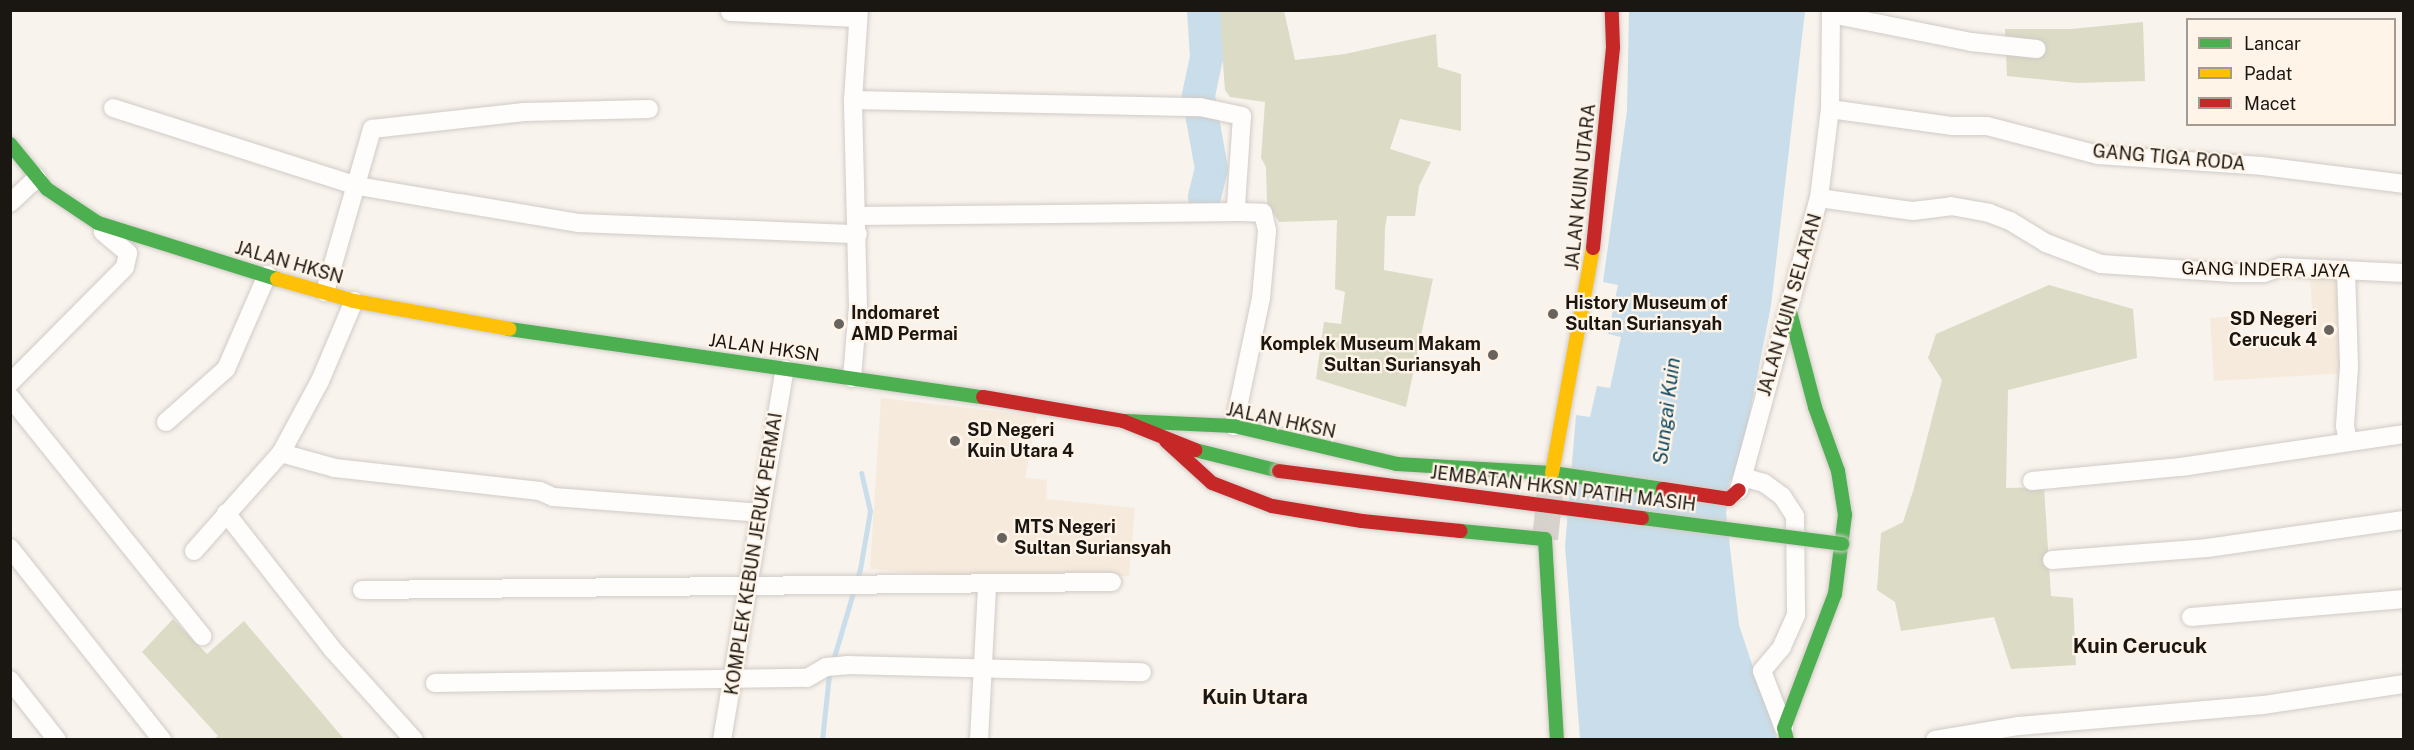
<!DOCTYPE html>
<html>
<head>
<meta charset="utf-8">
<style>
  body { margin:0 }
  #map { position:relative; width:2414px; height:750px; overflow:hidden; background:#f9f3ed; font-family:"Public Sans",sans-serif }
  div>[style] { position:absolute }
  .built>* { inset:0; background:#f5eadc }
  .green>* { inset:0; background:#dbdbc6 }
  .water>* { inset:0; background:#c9deea }
  .stream>* { height:5px; margin:-2.5px; padding:0 2.5px; transform-origin:2.5px; border-radius:2.5px; background:#c9deea }
  .river>* { height:33px; margin:-16.5px; padding:0 16.5px; transform-origin:16.5px; border-radius:16.5px; background:#c9deea }
  .secondary-tunnel>* { height:26px; margin-top:-13px; transform-origin:0; background:repeating-linear-gradient(90deg,#d8d2cc 0 26px,transparent 0 39px) }
  .roads { filter:drop-shadow(0 0 2px #d0cbc6) drop-shadow(0 0 2px #d0cbc6) }
  .street>* { height:18px; margin:-9px; padding:0 9px; transform-origin:9px; border-radius:9px; background:#fefdfc }
  .fast>* { height:14px; margin:-7px; padding:0 7px; transform-origin:7px; border-radius:7px; background:#4caf50 }
  .slow>* { height:14px; margin:-7px; padding:0 7px; transform-origin:7px; border-radius:7px; background:#ffc107 }
  .jam>* { height:14px; margin:-7px; padding:0 7px; transform-origin:7px; border-radius:7px; background:#c62828 }
  .bridges { filter:drop-shadow(0 0 2px #d0cbc6) drop-shadow(0 0 2px #d0cbc6) }
  .fast-bridge>* { height:14px; margin:-7px; padding:0 7px; transform-origin:7px; border-radius:7px; background:#4caf50 }
  .jam-bridge>* { height:14px; margin:-7px; padding:0 7px; transform-origin:7px; border-radius:7px; background:#c62828 }
  .dots>* { width:16px; height:16px; translate:-50% -50%; box-sizing:border-box; border:3px solid #fff4e7; border-radius:50% }
  span { translate:-50% -50%; white-space:nowrap; text-align:center; line-height:1.15; -webkit-text-stroke:4.5px #fff4e7; paint-order:stroke }
  .street-label { font-size:18px; color:#1a1612 }
  .poi-label { font-size:18px; color:#1a1612; font-weight:700 }
  .left { translate:0 -50%; text-align:left }
  .right { translate:-100% -50%; text-align:right }
  .water-label { font-size:20px; color:#0e4965; font-style:italic }
  .quarter-label { font-size:21px; color:#1a1612; font-weight:700 }
  .frame { position:absolute; inset:0; border:12px solid #1a1612; pointer-events:none }
  .legend { position:absolute; left:2186px; top:18px; width:210px; height:108px; box-sizing:border-box; background:#fff4e7; border:2px solid #a39b92; margin:0; padding:8px 10px; list-style:none; font-size:18px; color:#1a1612 }
  .legend li { display:flex; align-items:center; gap:12px; height:30px }
  .legend b { width:30px; border:2px solid #a39b92 }
</style>
</head>
<body>
<div id="map">
  <div class="built">
    <i style="clip-path:polygon(2341px 271px,2347px 373px,2214px 381px,2210px 318px,2235px 316px,2237px 346px,2314px 341px,2310px 272px)"></i>
    <i style="clip-path:polygon(881px 398px,1037px 416px,1025px 478px,1047px 480px,1046px 499px,1135px 508px,1129px 576px,977px 578px,870px 569px)"></i>
  </div>
  <div class="green">
    <i style="clip-path:polygon(1219px 11px,1284px 11px,1295px 60px,1345px 54px,1436px 34px,1438px 67px,1461px 74px,1461px 131px,1400px 119px,1390px 149px,1431px 162px,1419px 186px,1415px 216px,1387px 216px,1385px 228px,1384px 270px,1433px 279px,1406px 407px,1316px 379px,1324px 322px,1341px 324px,1345px 292px,1335px 289px,1337px 220px,1279px 222px,1267px 203px,1266px 167px,1261px 158px,1265px 102px,1230px 97px,1225px 90px)"></i>
    <i style="clip-path:polygon(2143px 22px,2145px 81px,2077px 83px,2007px 76px,2005px 29px,2071px 29px)"></i>
    <i style="clip-path:polygon(2049px 285px,2133px 309px,2137px 358px,2008px 390px,2006px 488px,2044px 487px,2051px 596px,2073px 598px,2076px 665px,2011px 669px,1994px 617px,1901px 631px,1895px 602px,1877px 590px,1881px 533px,1903px 522px,1914px 488px,1942px 380px,1928px 358px,1936px 334px)"></i>
    <i style="clip-path:polygon(173px 619px,207px 654px,244px 621px,344px 739px,213px 739px,218px 736px,142px 652px)"></i>
  </div>
  <div class="water">
    <i style="clip-path:polygon(1629px 11px,1805px 11px,1771px 306px,1739px 467px,1729px 483px,1726px 513px,1739px 625px,1777px 739px,1580px 739px,1565px 546px,1576px 415px,1590px 417px,1597px 386px,1610px 388px,1621px 337px,1608px 334px,1618px 285px,1603px 282px,1627px 111px)"></i>
  </div>
  <div class="stream">
    <i style="left:822px;top:740px;width:66px;rotate:-83.9deg"></i>
    <i style="left:829px;top:674px;width:109px;rotate:-73.6deg"></i>
    <i style="left:860px;top:569px;width:59px;rotate:-80.2deg"></i>
    <i style="left:870px;top:511px;width:39px;rotate:-103deg"></i>
  </div>
  <div class="river">
    <i style="left:1203px;top:10px;width:47px;rotate:86.3deg"></i>
    <i style="left:1206px;top:57px;width:40px;rotate:102deg"></i>
    <i style="left:1198px;top:96px;width:73px;rotate:79.8deg"></i>
    <i style="left:1211px;top:168px;width:29px;rotate:104deg"></i>
  </div>
  <div class="secondary-tunnel">
    <i style="left:1545px;top:539px;width:66px;rotate:-83.9deg"></i>
  </div>
  <div class="roads">
    <div class="street">
      <i style="left:730px;top:12px;width:128px;rotate:2.7deg"></i>
      <i style="left:1831px;top:14px;width:143px;rotate:11.3deg"></i>
      <i style="left:1971px;top:42px;width:66px;rotate:6.1deg"></i>
      <i style="left:853px;top:100px;width:347px;rotate:1.2deg"></i>
      <i style="left:1200px;top:107px;width:43px;rotate:12.1deg"></i>
      <i style="left:1242px;top:116px;width:90px;rotate:93.8deg"></i>
      <i style="left:1236px;top:206px;width:7px;rotate:56deg"></i>
      <i style="left:1240px;top:212px;width:23px;rotate:2deg"></i>
      <i style="left:1263px;top:213px;width:18px;rotate:77deg"></i>
      <i style="left:1267px;top:231px;width:67px;rotate:95.1deg"></i>
      <i style="left:1261px;top:298px;width:131px;rotate:101.9deg"></i>
      <i style="left:113px;top:108px;width:257px;rotate:17.7deg"></i>
      <i style="left:358px;top:186px;width:102px;rotate:9.6deg"></i>
      <i style="left:459px;top:203px;width:122px;rotate:9.5deg"></i>
      <i style="left:579px;top:223px;width:279px;rotate:2.3deg"></i>
      <i style="left:1830px;top:109px;width:124px;rotate:7.9deg"></i>
      <i style="left:1953px;top:126px;width:34px"></i>
      <i style="left:1987px;top:126px;width:115px;rotate:14.6deg"></i>
      <i style="left:2098px;top:155px;width:164px;rotate:3.8deg"></i>
      <i style="left:2262px;top:166px;width:143px;rotate:7.2deg"></i>
      <i style="left:1819px;top:198px;width:95px;rotate:7.9deg"></i>
      <i style="left:1913px;top:211px;width:38px;rotate:-7deg"></i>
      <i style="left:1951px;top:206px;width:39px;rotate:10deg"></i>
      <i style="left:1989px;top:213px;width:22px;rotate:21deg"></i>
      <i style="left:2010px;top:221px;width:42px;rotate:31.4deg"></i>
      <i style="left:2046px;top:243px;width:59px;rotate:20.9deg"></i>
      <i style="left:2101px;top:264px;width:132px;rotate:3.9deg"></i>
      <i style="left:2233px;top:273px;width:31px"></i>
      <i style="left:2264px;top:273px;width:18px;rotate:-19deg"></i>
      <i style="left:2281px;top:267px;width:123px;rotate:2.8deg"></i>
      <i style="left:10px;top:203px;width:37px;rotate:-43deg"></i>
      <i style="left:856px;top:216px;width:384px;rotate:-0.6deg"></i>
      <i style="left:2346px;top:270px;width:97px;rotate:88.2deg"></i>
      <i style="left:2349px;top:367px;width:59px;rotate:93.9deg"></i>
      <i style="left:2345px;top:426px;width:15px;rotate:79deg"></i>
      <i style="left:325px;top:292px;width:170px;rotate:-73.9deg"></i>
      <i style="left:372px;top:129px;width:153px;rotate:-6.4deg"></i>
      <i style="left:524px;top:112px;width:125px;rotate:-1.4deg"></i>
      <i style="left:852px;top:378px;width:71px;rotate:-85.2deg"></i>
      <i style="left:858px;top:307px;width:207px;rotate:-91.4deg"></i>
      <i style="left:853px;top:100px;width:90px;rotate:-86.2deg"></i>
      <i style="left:10px;top:383px;width:163px;rotate:-45.2deg"></i>
      <i style="left:125px;top:267px;width:14px;rotate:-78deg"></i>
      <i style="left:128px;top:253px;width:33px;rotate:-140deg"></i>
      <i style="left:10px;top:397px;width:307px;rotate:51.2deg"></i>
      <i style="left:166px;top:422px;width:80px;rotate:-41.5deg"></i>
      <i style="left:226px;top:369px;width:103px;rotate:-66.4deg"></i>
      <i style="left:281px;top:453px;width:56px;rotate:15.5deg"></i>
      <i style="left:335px;top:468px;width:206px;rotate:6.4deg"></i>
      <i style="left:540px;top:491px;width:14px;rotate:25deg"></i>
      <i style="left:553px;top:497px;width:207px;rotate:4.4deg"></i>
      <i style="left:1743px;top:477px;width:22px;rotate:16deg"></i>
      <i style="left:1764px;top:483px;width:22px;rotate:36deg"></i>
      <i style="left:1782px;top:496px;width:24px;rotate:57deg"></i>
      <i style="left:1795px;top:516px;width:99px;rotate:89.4deg"></i>
      <i style="left:1796px;top:615px;width:35px;rotate:114deg"></i>
      <i style="left:1782px;top:647px;width:31px;rotate:130deg"></i>
      <i style="left:1762px;top:671px;width:61px;rotate:68.9deg"></i>
      <i style="left:2032px;top:481px;width:150px;rotate:-5.4deg"></i>
      <i style="left:2181px;top:467px;width:225px;rotate:-8.4deg"></i>
      <i style="left:1739px;top:490px;width:303px;rotate:-74.7deg"></i>
      <i style="left:1819px;top:198px;width:90px;rotate:-83deg"></i>
      <i style="left:1830px;top:109px;width:99px;rotate:-89.4deg"></i>
      <i style="left:226px;top:513px;width:174px;rotate:52deg"></i>
      <i style="left:333px;top:650px;width:121px;rotate:48deg"></i>
      <i style="left:10px;top:548px;width:245px;rotate:51.6deg"></i>
      <i style="left:194px;top:551px;width:131px;rotate:-48.4deg"></i>
      <i style="left:281px;top:453px;width:82px;rotate:-61.6deg"></i>
      <i style="left:320px;top:381px;width:87px;rotate:-67deg"></i>
      <i style="left:2052px;top:560px;width:155px;rotate:-4.4deg"></i>
      <i style="left:2207px;top:548px;width:199px;rotate:-8.1deg"></i>
      <i style="left:362px;top:590px;width:750px;rotate:-0.61deg"></i>
      <i style="left:2191px;top:617px;width:214px;rotate:-4.8deg"></i>
      <i style="left:10px;top:680px;width:76px;rotate:51.9deg"></i>
      <i style="left:435px;top:683px;width:372px;rotate:-0.8deg"></i>
      <i style="left:807px;top:678px;width:22px;rotate:-30deg"></i>
      <i style="left:826px;top:667px;width:21px;rotate:-5deg"></i>
      <i style="left:847px;top:665px;width:295px;rotate:1.4deg"></i>
      <i style="left:722px;top:740px;width:376px;rotate:-80.4deg"></i>
      <i style="left:979px;top:740px;width:154px;rotate:-87deg"></i>
      <i style="left:1935px;top:740px;width:85px;rotate:-9.5deg"></i>
      <i style="left:2019px;top:726px;width:245px;rotate:-4.9deg"></i>
      <i style="left:2263px;top:705px;width:143px;rotate:-8.5deg"></i>
    </div>
    <div class="fast">
      <i style="left:10px;top:144px;width:58px;rotate:50.6deg"></i>
      <i style="left:47px;top:189px;width:61px;rotate:33.7deg"></i>
      <i style="left:98px;top:223px;width:188px;rotate:17.4deg"></i>
      <i style="left:509px;top:329px;width:479px;rotate:8.2deg"></i>
      <i style="left:1126px;top:421px;width:108px;rotate:2.7deg"></i>
      <i style="left:1234px;top:426px;width:167px;rotate:13.1deg"></i>
      <i style="left:1397px;top:464px;width:155px;rotate:3.3deg"></i>
      <i style="left:1552px;top:473px;width:112px;rotate:8.2deg"></i>
      <i style="left:1195px;top:450px;width:87px;rotate:14deg"></i>
      <i style="left:1460px;top:531px;width:85px;rotate:5.4deg"></i>
      <i style="left:1545px;top:539px;width:201px;rotate:86.6deg"></i>
      <i style="left:1787px;top:740px;width:12px;rotate:-104deg"></i>
      <i style="left:1784px;top:728px;width:143px;rotate:-69.2deg"></i>
      <i style="left:1835px;top:594px;width:80px;rotate:-82.8deg"></i>
      <i style="left:1845px;top:515px;width:45px;rotate:-99deg"></i>
      <i style="left:1838px;top:471px;width:68px;rotate:-109.8deg"></i>
      <i style="left:1815px;top:407px;width:98px;rotate:-104.7deg"></i>
    </div>
    <div class="slow">
      <i style="left:277px;top:279px;width:80px;rotate:15.9deg"></i>
      <i style="left:354px;top:301px;width:158px;rotate:10.2deg"></i>
      <i style="left:1552px;top:473px;width:229px;rotate:-79.7deg"></i>
    </div>
    <div class="jam">
      <i style="left:1593px;top:248px;width:202px;rotate:-84.3deg"></i>
      <i style="left:1613px;top:47px;width:37px;rotate:-92deg"></i>
      <i style="left:983px;top:397px;width:142px;rotate:9.7deg"></i>
      <i style="left:1123px;top:421px;width:78px;rotate:21.9deg"></i>
      <i style="left:1166px;top:441px;width:62px;rotate:42.4deg"></i>
      <i style="left:1212px;top:483px;width:64px;rotate:21deg"></i>
      <i style="left:1272px;top:506px;width:91px;rotate:9.5deg"></i>
      <i style="left:1362px;top:521px;width:99px;rotate:5.8deg"></i>
      <i style="left:1663px;top:489px;width:67px;rotate:8.6deg"></i>
      <i style="left:1729px;top:499px;width:13px;rotate:-42deg"></i>
    </div>
  </div>
  <div class="bridges">
    <div class="fast-bridge">
      <i style="left:1642px;top:518px;width:202px;rotate:7.4deg"></i>
    </div>
    <div class="jam-bridge">
      <i style="left:1279px;top:471px;width:366px;rotate:7.4deg"></i>
    </div>
  </div>
  <div class="dots">
    <i style="left:1553px;top:314px;background:#68635f"></i>
    <i style="left:839px;top:324px;background:#68635f"></i>
    <i style="left:2329px;top:330px;background:#68635f"></i>
    <i style="left:1493px;top:355px;background:#68635f"></i>
    <i style="left:955px;top:441px;background:#68635f"></i>
    <i style="left:1002px;top:538px;background:#68635f"></i>
  </div>
  <div class="street-label">
    <span style="left:2169px;top:158px;rotate:5deg">GANG TIGA RODA</span>
    <span style="left:1581px;top:187px;rotate:-84deg">JALAN KUIN UTARA</span>
    <span style="left:289px;top:263px;rotate:16deg">JALAN HKSN</span>
    <span style="left:2266px;top:270px;rotate:1deg">GANG INDERA JAYA</span>
    <span style="left:1790px;top:305px;rotate:-74deg">JALAN KUIN SELATAN</span>
    <span style="left:764px;top:348px;rotate:8deg">JALAN HKSN</span>
    <span style="left:1281px;top:421px;rotate:12deg">JALAN HKSN</span>
    <span style="left:1563px;top:489px;rotate:7deg">JEMBATAN HKSN PATIH MASIH</span>
    <span style="left:754px;top:554px;rotate:-81deg">KOMPLEK KEBUN JERUK PERMAI</span>
  </div>
  <div class="poi-label">
    <span class="left" style="left:1565px;top:314px">History Museum of<br>Sultan Suriansyah</span>
    <span class="left" style="left:851px;top:324px">Indomaret<br>AMD Permai</span>
    <span class="right" style="left:2317px;top:330px">SD Negeri<br>Cerucuk 4</span>
    <span class="right" style="left:1481px;top:355px">Komplek Museum Makam<br>Sultan Suriansyah</span>
    <span class="left" style="left:967px;top:441px">SD Negeri<br>Kuin Utara 4</span>
    <span class="left" style="left:1014px;top:538px">MTS Negeri<br>Sultan Suriansyah</span>
  </div>
  <div class="water-label">
    <span style="left:1667px;top:411px;rotate:-83deg">Sungai Kuin</span>
  </div>
  <div class="quarter-label">
    <span style="left:2140px;top:646px">Kuin Cerucuk</span>
    <span style="left:1255px;top:697px">Kuin Utara</span>
  </div>
  <div class="frame"></div>
  <ul class="legend">
  <li><b style="height:8px;background:#4caf50"></b>Lancar</li>
  <li><b style="height:8px;background:#ffc107"></b>Padat</li>
  <li><b style="height:8px;background:#c62828"></b>Macet</li>
  </ul>
</div>
</body>
</html>
